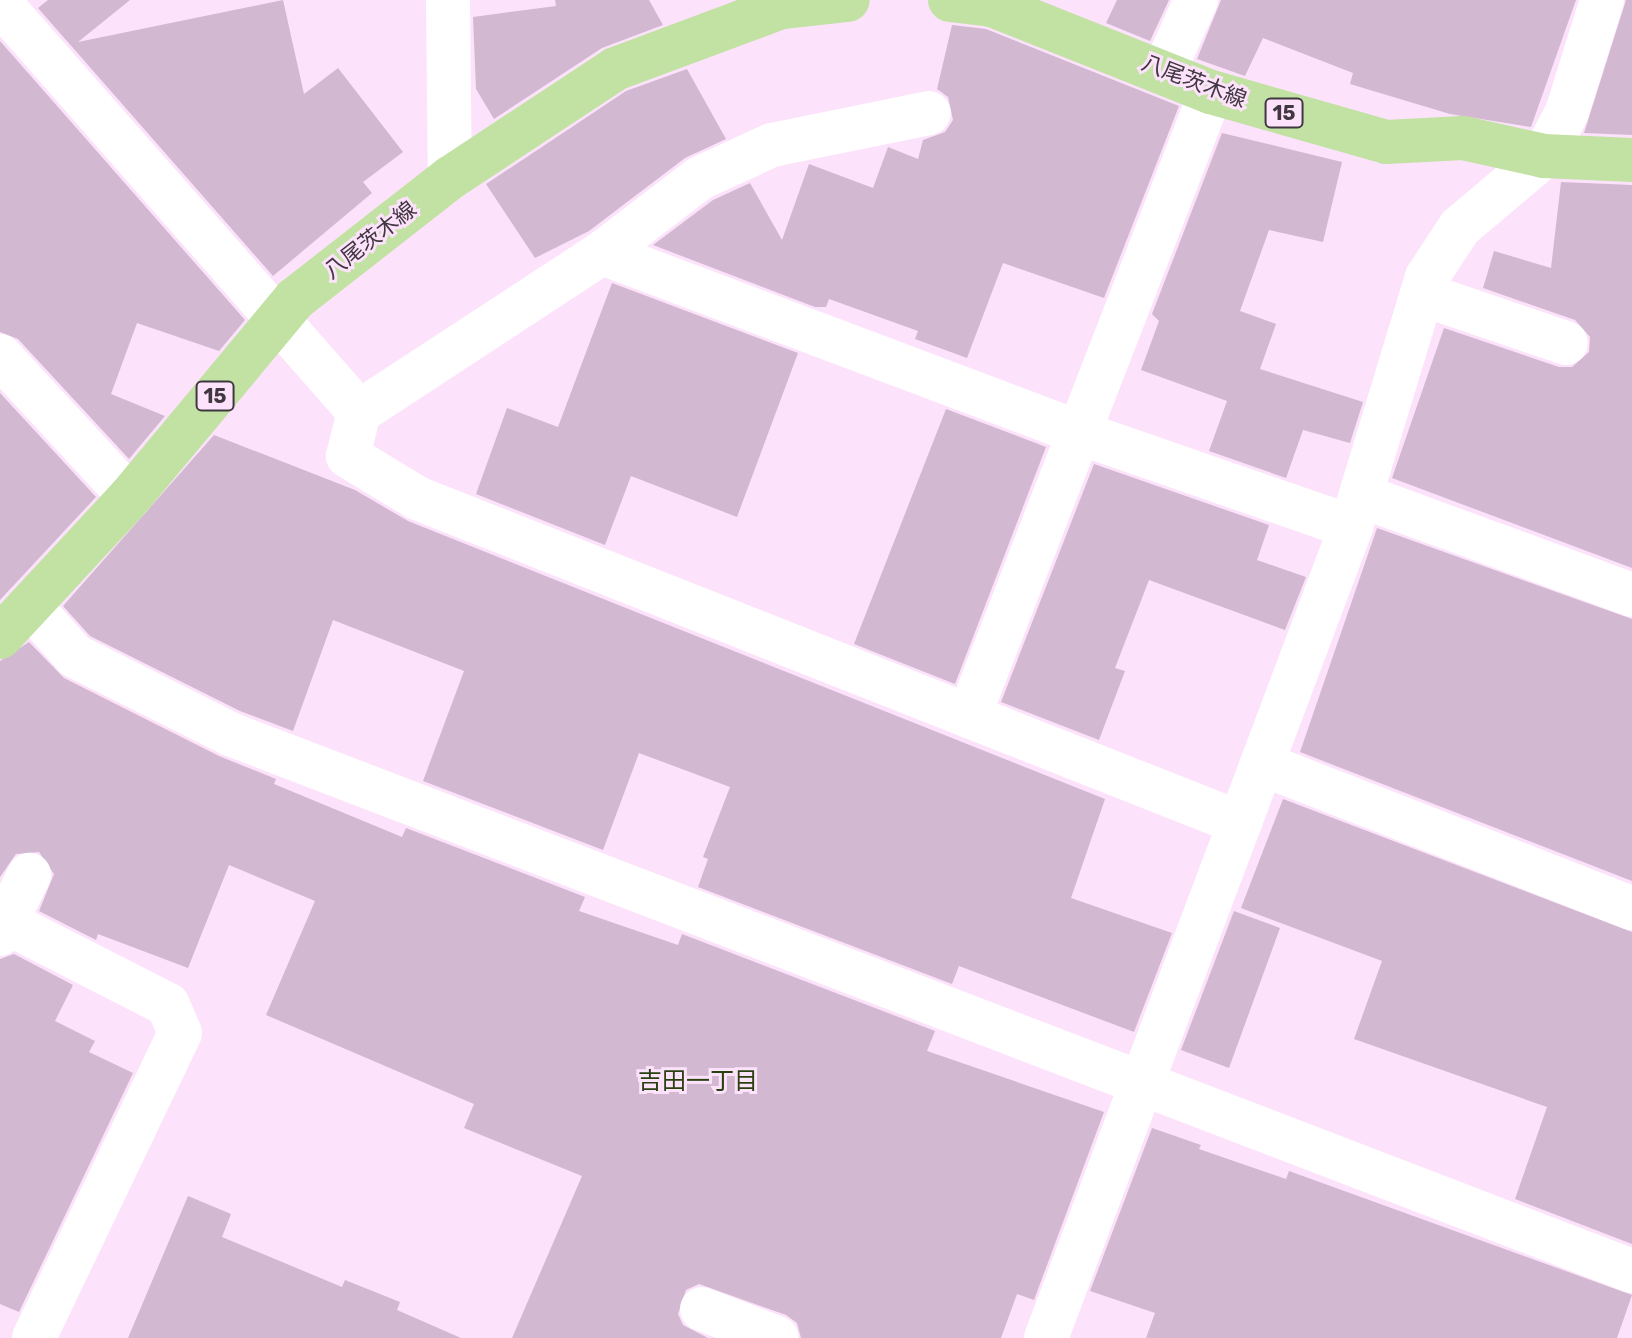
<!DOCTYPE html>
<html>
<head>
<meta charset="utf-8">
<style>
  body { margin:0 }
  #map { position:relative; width:1632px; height:1338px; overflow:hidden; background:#fde2fb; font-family:Rubik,"Noto Sans JP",sans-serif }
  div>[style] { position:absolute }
  .building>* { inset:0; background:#d2b8d1 }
  .minor>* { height:44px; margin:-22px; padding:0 22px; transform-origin:22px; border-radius:22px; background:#fff }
  .major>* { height:44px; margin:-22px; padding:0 22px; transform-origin:22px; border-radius:22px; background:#c1e2a3 }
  span { translate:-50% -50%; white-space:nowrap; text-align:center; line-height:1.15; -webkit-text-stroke:6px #fde2fb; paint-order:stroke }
  .shield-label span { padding:2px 6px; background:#fde2fb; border:2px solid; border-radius:6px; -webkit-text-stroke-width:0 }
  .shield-label { font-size:20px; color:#413741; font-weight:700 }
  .street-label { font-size:22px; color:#413741 }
  .neighbourhood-label { font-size:24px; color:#29410f }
</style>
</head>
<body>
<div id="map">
  <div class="building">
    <i style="clip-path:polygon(48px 0,130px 0,78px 42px,283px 0,304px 94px,338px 68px,403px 152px,363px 182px,372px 193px,273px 276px,38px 8px)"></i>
    <i style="clip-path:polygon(555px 0,649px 0,663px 25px,602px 48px,494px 119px,476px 89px,473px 17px,556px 6px)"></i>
    <i style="clip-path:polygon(1117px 0,1169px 0,1150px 41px,1106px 23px)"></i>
    <i style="clip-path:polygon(1221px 0,1576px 0,1531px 127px,1450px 114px,1350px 84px,1353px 73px,1263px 38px,1245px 76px,1197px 59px)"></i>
    <i style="clip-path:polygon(1626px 0,1632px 0,1632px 135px,1584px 133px)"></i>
    <i style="clip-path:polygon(952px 25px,986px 29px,1179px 106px,1104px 298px,1003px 263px,967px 358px,915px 339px,918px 331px,829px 299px,826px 307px,815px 307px,653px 245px,713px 200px,750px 183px,782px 240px,809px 164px,873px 188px,888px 147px,918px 159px,923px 140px,945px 132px,953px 120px,948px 97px,937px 89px)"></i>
    <i style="clip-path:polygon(0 41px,245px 320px,219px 351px,137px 323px,111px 394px,165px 416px,129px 459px,18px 339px,0 332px)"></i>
    <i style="clip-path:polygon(687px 69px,726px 139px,685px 158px,589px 231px,535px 258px,486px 184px,626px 91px)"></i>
    <i style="clip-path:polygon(1222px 133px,1342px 162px,1323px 242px,1269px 230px,1240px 311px,1276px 324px,1260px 369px,1363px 402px,1350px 443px,1303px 430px,1286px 478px,1209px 451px,1227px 401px,1141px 370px,1159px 321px,1152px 314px)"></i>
    <i style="clip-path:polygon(1561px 182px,1632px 185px,1632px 568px,1392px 478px,1444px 328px,1559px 367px,1572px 367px,1589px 352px,1590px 337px,1575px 320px,1483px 288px,1494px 251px,1551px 268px)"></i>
    <i style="clip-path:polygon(612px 283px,798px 353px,737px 517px,631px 476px,605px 545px,476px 494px,507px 408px,558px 427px)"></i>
    <i style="clip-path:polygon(0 393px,96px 497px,0 600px)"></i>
    <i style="clip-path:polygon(946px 409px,1046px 447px,955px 684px,854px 644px)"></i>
    <i style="clip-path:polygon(214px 435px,355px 490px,408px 521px,1105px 799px,1071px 898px,1172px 933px,1134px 1032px,959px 966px,952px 984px,698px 887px,708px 859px,703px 857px,730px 787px,639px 753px,603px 850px,423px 781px,464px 671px,333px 620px,293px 731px,240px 711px,90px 636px,63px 606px)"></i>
    <i style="clip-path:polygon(1094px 464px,1269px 525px,1257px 560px,1306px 577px,1285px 630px,1149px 580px,1115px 668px,1125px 671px,1099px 740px,1001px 702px)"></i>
    <i style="clip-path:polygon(1377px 528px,1632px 619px,1632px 881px,1300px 752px)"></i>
    <i style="clip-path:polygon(29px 642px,64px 678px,219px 756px,276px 779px,274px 784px,402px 837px,406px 828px,585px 897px,579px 911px,678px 945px,682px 934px,935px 1031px,927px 1051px,1104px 1112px,1034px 1300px,1017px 1294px,1001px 1338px,801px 1338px,797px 1323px,786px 1315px,699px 1284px,686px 1290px,678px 1314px,683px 1325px,708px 1338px,512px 1338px,582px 1176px,464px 1128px,474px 1104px,266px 1015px,315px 901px,229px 865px,188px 968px,98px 934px,96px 940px,39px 911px,54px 874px,39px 852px,16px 854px,0 877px,0 661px)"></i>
    <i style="clip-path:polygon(1283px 799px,1632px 932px,1632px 1244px,1515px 1199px,1547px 1107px,1354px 1039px,1382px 961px,1241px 908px)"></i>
    <i style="clip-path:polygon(1234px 911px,1280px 928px,1229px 1068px,1181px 1050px)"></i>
    <i style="clip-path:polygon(14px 954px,73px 985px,55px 1021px,95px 1041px,89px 1052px,133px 1073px,19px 1312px,0 1304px,0 959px)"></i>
    <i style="clip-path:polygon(1152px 1128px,1201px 1145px,1199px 1149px,1286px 1179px,1289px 1171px,1632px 1295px,1617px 1338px,1146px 1338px,1155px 1313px,1090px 1291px)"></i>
    <i style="clip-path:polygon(188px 1196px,231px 1214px,222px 1237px,342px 1287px,345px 1280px,400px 1302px,397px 1310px,461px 1338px,128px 1338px)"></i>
  </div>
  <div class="minor">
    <i style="left:448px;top:0;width:178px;rotate:89.4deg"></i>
    <i style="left:0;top:3px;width:544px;rotate:48.72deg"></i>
    <i style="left:1164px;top:71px;width:78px;rotate:-65.7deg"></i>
    <i style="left:602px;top:253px;width:123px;rotate:-37.4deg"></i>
    <i style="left:700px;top:178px;width:79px;rotate:-24.6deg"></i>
    <i style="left:772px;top:145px;width:160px;rotate:-11.5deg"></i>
    <i style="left:1422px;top:294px;width:152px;rotate:18.8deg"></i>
    <i style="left:0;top:356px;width:192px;rotate:47.3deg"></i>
    <i style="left:1362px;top:496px;width:288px;rotate:20.1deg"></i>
    <i style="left:31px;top:607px;width:66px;rotate:48.1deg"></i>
    <i style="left:75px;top:656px;width:174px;rotate:26.7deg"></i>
    <i style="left:230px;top:734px;width:1501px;rotate:20.96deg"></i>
    <i style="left:969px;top:716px;width:669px;rotate:-68.8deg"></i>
    <i style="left:1262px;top:764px;width:397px;rotate:21.3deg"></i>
    <i style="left:1240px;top:823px;width:885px;rotate:-158.45deg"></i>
    <i style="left:417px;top:498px;width:81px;rotate:-148.7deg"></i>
    <i style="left:348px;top:456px;width:45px;rotate:-76deg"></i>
    <i style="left:359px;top:412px;width:290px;rotate:-33.2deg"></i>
    <i style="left:602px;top:253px;width:511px;rotate:20.63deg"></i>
    <i style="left:1080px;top:433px;width:287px;rotate:19.1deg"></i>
    <i style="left:6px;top:922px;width:182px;rotate:27.1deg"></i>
    <i style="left:168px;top:1005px;width:30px;rotate:67deg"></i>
    <i style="left:180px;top:1033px;width:338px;rotate:115.6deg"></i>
    <i style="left:0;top:934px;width:66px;rotate:-63.8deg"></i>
    <i style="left:702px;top:1309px;width:80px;rotate:21.1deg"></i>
    <i style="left:1046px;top:1338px;width:866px;rotate:-69.39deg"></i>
    <i style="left:1351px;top:527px;width:261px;rotate:-73.1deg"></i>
    <i style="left:1427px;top:277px;width:60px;rotate:-56.6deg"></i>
    <i style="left:1460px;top:227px;width:110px;rotate:-40.2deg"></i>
    <i style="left:1544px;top:156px;width:50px;rotate:-62.4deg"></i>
    <i style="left:1567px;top:112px;width:117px;rotate:-72.6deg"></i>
  </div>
  <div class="major">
    <i style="left:950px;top:0;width:42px;rotate:6.8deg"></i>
    <i style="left:992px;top:5px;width:236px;rotate:21.7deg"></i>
    <i style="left:1211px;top:92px;width:182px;rotate:15.9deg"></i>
    <i style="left:1386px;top:142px;width:77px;rotate:-3deg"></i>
    <i style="left:1463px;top:138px;width:83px;rotate:12.5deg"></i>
    <i style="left:1544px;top:156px;width:88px;rotate:2.6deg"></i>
    <i style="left:0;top:637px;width:191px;rotate:-47.1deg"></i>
    <i style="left:130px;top:497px;width:258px;rotate:-50.2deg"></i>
    <i style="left:295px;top:299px;width:197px;rotate:-38deg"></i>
    <i style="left:450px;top:178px;width:198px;rotate:-33.4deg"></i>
    <i style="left:615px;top:69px;width:178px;rotate:-20.4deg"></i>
    <i style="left:782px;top:7px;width:66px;rotate:-6.1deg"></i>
  </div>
  <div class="shield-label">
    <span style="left:1284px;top:113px">15</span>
    <span style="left:215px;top:396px">15</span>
  </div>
  <div class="street-label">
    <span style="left:1194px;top:81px;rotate:21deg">八尾茨木線</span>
    <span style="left:370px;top:240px;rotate:-38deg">八尾茨木線</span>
  </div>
  <div class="neighbourhood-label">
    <span style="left:698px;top:1082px">吉田一丁目</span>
  </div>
</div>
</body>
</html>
